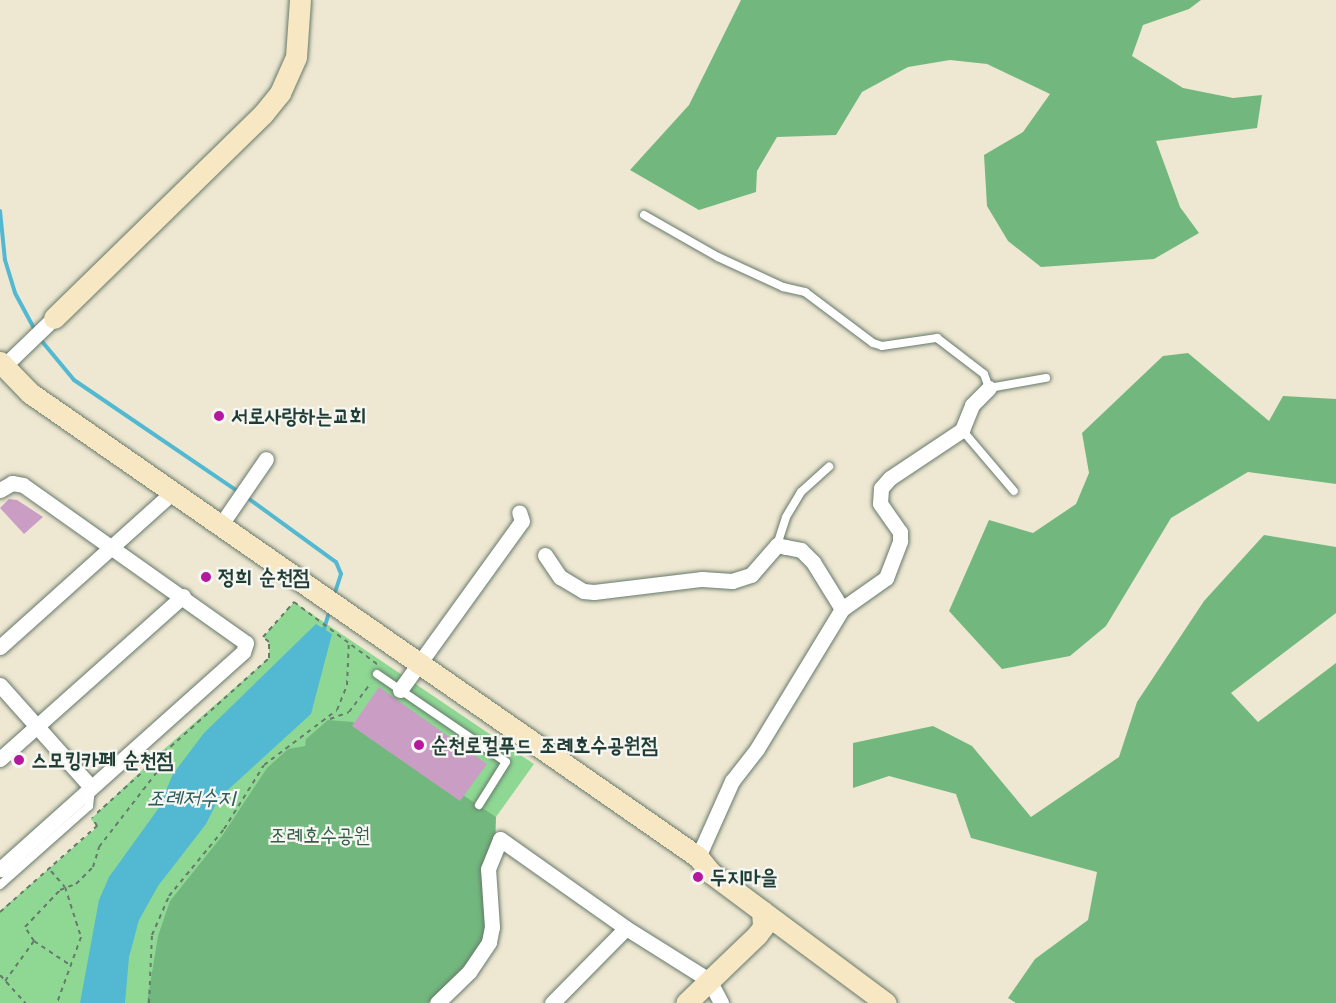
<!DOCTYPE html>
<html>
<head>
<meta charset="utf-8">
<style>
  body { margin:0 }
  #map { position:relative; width:1336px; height:1003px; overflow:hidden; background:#eee8d2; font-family:"Shantell Sans","Poor Story",sans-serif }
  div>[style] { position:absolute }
  .green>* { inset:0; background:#8ed894 }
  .forest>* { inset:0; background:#72b87e }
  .water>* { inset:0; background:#53b8d2 }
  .stream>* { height:4px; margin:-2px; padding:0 2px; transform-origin:2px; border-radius:2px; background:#53b8d2 }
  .building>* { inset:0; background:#ca9dc5 }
  .path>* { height:2px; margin-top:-1px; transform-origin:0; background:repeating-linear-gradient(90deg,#67796b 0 4.5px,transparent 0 9px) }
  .roads { filter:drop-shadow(0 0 2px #67796b) drop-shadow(0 0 2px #67796b) }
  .lane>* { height:8px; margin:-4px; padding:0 4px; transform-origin:4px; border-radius:4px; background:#fff }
  .street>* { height:15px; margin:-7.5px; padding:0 7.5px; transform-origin:7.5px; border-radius:7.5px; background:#fff }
  .secondary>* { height:21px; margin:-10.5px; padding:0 10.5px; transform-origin:10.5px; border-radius:10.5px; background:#f7e8c3 }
  .dots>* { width:16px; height:16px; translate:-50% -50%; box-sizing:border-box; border:3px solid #f6f6f2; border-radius:50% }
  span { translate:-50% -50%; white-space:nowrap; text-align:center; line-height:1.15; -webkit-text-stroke:4.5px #f6f6f2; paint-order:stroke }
  .poi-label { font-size:21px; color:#1f3d34; font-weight:700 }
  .left { translate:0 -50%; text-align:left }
  .park-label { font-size:21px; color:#355c47 }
  .water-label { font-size:22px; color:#2c5c5c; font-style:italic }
</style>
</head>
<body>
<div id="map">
  <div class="green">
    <i style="clip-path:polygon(294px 602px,534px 764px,496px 817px,496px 834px,428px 1003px,0 1003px,0 911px,97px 827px,91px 819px,163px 750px,269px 658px,269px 642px,263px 637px)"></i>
  </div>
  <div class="forest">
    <i style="clip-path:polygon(741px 0,1201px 0,1189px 9px,1143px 25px,1132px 56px,1183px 88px,1233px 98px,1262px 95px,1257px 128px,1156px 141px,1180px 207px,1199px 233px,1154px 259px,1041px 267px,1008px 241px,987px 206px,984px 155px,1023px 132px,1050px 94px,987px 64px,950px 60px,908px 67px,862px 92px,836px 135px,777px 137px,757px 171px,756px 192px,699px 210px,630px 170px,689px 105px)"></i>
    <i style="clip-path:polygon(1188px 353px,1269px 421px,1283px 396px,1336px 399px,1336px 484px,1248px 472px,1171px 518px,1106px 626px,1070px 656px,1002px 669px,949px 611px,989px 520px,1033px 533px,1076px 504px,1089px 473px,1082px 433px,1163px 356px)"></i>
    <i style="clip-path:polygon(1264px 535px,1336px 547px,1336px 613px,1231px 693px,1258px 722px,1336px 663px,1336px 1003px,1016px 1003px,1008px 998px,1035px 959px,1088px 920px,1097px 872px,971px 838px,956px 794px,889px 776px,853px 788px,853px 743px,933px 726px,972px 746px,1031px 817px,1119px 757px,1137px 702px,1204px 601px)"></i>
    <i style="clip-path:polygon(328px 720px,353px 722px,496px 817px,486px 935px,478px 957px,428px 1003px,147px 1003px,158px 936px,170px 901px,222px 836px,267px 768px,288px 749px,305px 746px,306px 739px)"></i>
  </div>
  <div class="water">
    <i style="clip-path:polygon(316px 624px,332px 634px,311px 714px,219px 798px,206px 824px,158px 886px,139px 920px,129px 957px,125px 1003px,80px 1003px,99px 900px,109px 877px,158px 809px,173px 774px,204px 733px)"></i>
  </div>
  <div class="stream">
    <i style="left:0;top:211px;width:49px;rotate:84.2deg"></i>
    <i style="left:5px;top:260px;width:34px;rotate:73deg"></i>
    <i style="left:15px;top:293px;width:44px;rotate:61.7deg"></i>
    <i style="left:40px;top:339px;width:53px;rotate:50.3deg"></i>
    <i style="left:74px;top:380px;width:199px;rotate:34.2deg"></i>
    <i style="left:245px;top:496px;width:112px;rotate:36deg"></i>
    <i style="left:336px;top:562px;width:13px;rotate:67deg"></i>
    <i style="left:341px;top:574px;width:23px;rotate:108deg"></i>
    <i style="left:324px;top:629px;width:21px;rotate:-73deg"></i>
  </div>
  <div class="building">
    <i style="clip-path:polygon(9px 499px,17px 500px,43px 517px,24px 534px,0 508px)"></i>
    <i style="clip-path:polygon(379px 687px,487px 764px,460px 801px,352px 726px)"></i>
  </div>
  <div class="path">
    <i style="left:330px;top:719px;width:20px;rotate:-20deg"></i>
    <i style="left:349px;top:712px;width:36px;rotate:-53deg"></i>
    <i style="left:97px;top:813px;width:232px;rotate:-42deg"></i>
    <i style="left:269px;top:658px;width:16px;rotate:-90deg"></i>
    <i style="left:269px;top:642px;width:8px;rotate:-140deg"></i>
    <i style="left:263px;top:637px;width:47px;rotate:-48.5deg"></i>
    <i style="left:294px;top:602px;width:104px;rotate:36.8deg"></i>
    <i style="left:51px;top:871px;width:21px;rotate:49deg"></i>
    <i style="left:65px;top:887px;width:52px;rotate:72.3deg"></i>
    <i style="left:81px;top:937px;width:70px;rotate:110deg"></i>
    <i style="left:0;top:912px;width:130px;rotate:-41.6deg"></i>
    <i style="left:97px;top:826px;width:10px;rotate:-119deg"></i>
    <i style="left:34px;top:941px;width:43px;rotate:33.7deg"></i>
    <i style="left:0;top:975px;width:38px;rotate:48deg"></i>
    <i style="left:5px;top:981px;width:49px;rotate:-54.1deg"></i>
    <i style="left:34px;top:941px;width:17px;rotate:-123deg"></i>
    <i style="left:25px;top:927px;width:51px;rotate:-46.6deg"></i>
    <i style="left:60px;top:890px;width:17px;rotate:-21deg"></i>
    <i style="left:76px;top:884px;width:24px;rotate:-45deg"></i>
    <i style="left:93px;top:867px;width:21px;rotate:-73deg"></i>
    <i style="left:99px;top:847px;width:106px;rotate:-52.3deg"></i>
    <i style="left:164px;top:763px;width:13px;rotate:-94deg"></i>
    <i style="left:149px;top:1003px;width:68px;rotate:-87.5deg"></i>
    <i style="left:152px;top:935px;width:43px;rotate:-66.4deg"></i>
    <i style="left:169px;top:896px;width:87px;rotate:-50.6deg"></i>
    <i style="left:224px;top:829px;width:75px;rotate:-58deg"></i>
    <i style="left:264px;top:765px;width:91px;rotate:-37deg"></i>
    <i style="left:337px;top:710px;width:27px;rotate:-68deg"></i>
    <i style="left:347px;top:685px;width:45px;rotate:-87.5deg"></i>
  </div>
  <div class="roads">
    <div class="lane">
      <i style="left:644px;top:215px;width:85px;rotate:29.6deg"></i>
      <i style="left:718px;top:257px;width:72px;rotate:24.8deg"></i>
      <i style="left:783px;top:287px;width:23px;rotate:13deg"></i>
      <i style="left:805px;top:292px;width:85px;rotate:36.9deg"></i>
      <i style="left:873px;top:343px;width:9px;rotate:18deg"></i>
      <i style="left:882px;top:346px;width:56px;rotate:-8.3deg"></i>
      <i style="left:937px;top:338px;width:59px;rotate:37.5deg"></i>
      <i style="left:984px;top:374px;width:15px;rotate:70deg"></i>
      <i style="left:989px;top:388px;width:58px;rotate:-10deg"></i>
      <i style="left:962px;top:430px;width:80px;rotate:49.6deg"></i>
      <i style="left:777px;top:545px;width:29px;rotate:-72deg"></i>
      <i style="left:786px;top:517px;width:29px;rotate:-59deg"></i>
      <i style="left:801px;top:492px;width:38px;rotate:-42deg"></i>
      <i style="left:377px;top:674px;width:156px;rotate:34.3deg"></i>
      <i style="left:506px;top:762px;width:51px;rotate:122.1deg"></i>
      <i style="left:0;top:885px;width:119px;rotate:-41.6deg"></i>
      <i style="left:89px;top:806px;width:17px;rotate:-83deg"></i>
    </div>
    <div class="street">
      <i style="left:3px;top:367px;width:71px;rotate:-43.9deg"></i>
      <i style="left:0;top:490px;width:14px;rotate:-30deg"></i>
      <i style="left:12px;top:483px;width:11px;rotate:10deg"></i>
      <i style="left:23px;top:485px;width:273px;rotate:35.3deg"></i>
      <i style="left:246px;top:643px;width:9px;rotate:108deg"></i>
      <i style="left:243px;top:652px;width:326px;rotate:138.2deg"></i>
      <i style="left:220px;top:526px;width:81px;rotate:-55.5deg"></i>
      <i style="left:545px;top:555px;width:27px;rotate:56deg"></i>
      <i style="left:560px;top:577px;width:27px;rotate:31deg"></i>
      <i style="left:583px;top:591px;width:11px;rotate:5deg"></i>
      <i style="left:594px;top:592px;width:109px;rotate:-6.9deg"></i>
      <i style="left:702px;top:579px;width:30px;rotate:4deg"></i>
      <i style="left:732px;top:581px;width:20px;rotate:-18deg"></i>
      <i style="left:751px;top:575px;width:40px;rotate:-49deg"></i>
      <i style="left:777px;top:545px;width:9px;rotate:13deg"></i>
      <i style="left:786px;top:547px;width:15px;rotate:11deg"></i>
      <i style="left:801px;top:550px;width:17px;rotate:45deg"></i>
      <i style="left:813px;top:562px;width:55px;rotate:58.3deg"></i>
      <i style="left:842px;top:609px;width:164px;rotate:121.3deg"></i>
      <i style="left:757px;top:749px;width:41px;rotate:128deg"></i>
      <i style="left:732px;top:781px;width:83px;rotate:114.1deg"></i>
      <i style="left:842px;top:609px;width:54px;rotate:-35.2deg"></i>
      <i style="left:886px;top:578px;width:40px;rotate:-69deg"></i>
      <i style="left:900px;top:541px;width:9px;rotate:-90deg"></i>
      <i style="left:900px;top:532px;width:35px;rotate:-125deg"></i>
      <i style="left:880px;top:503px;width:15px;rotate:-86deg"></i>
      <i style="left:881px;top:488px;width:13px;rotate:-48deg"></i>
      <i style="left:890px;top:478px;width:87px;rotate:-33.7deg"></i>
      <i style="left:962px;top:430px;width:27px;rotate:-68deg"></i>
      <i style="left:972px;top:405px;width:24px;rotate:-45deg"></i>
      <i style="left:0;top:647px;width:232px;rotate:-41.9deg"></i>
      <i style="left:0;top:685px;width:137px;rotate:48.3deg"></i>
      <i style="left:400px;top:690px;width:208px;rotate:-54.2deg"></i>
      <i style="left:522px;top:521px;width:9px;rotate:-108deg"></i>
      <i style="left:0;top:759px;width:245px;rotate:-41.7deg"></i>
      <i style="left:437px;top:1003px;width:45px;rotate:-44.1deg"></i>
      <i style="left:469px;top:972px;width:36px;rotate:-56deg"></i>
      <i style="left:489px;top:942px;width:15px;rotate:-79deg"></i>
      <i style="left:492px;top:927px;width:58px;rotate:-93.9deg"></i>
      <i style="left:488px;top:869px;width:32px;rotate:-68deg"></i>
      <i style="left:500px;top:839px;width:154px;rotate:35.2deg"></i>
      <i style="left:626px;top:928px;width:98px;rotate:32.1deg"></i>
      <i style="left:709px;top:980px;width:26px;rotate:62deg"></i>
      <i style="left:552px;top:1003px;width:105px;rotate:-45.4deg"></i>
    </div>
    <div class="secondary">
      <i style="left:54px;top:318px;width:292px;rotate:-44.3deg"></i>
      <i style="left:263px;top:114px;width:27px;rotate:-51deg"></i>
      <i style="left:280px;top:93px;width:39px;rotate:-66deg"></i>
      <i style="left:296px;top:57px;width:57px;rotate:-86deg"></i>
      <i style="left:0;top:362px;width:43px;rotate:45.9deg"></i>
      <i style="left:30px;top:393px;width:813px;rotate:34.78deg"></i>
      <i style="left:698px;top:857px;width:21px;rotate:51deg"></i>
      <i style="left:711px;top:873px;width:64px;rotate:36.7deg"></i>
      <i style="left:762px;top:911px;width:16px;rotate:86deg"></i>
      <i style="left:763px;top:927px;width:10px;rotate:127deg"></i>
      <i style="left:757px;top:935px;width:98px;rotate:136.2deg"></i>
      <i style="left:762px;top:911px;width:154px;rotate:36.6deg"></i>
    </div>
  </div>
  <div class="dots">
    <i style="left:219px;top:416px;background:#b5179e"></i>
    <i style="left:206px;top:577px;background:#b5179e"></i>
    <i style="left:419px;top:745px;background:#b5179e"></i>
    <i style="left:19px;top:760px;background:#b5179e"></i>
    <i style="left:698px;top:877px;background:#b5179e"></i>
  </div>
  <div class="poi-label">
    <span class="left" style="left:231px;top:416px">서로사랑하는교회</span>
    <span class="left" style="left:218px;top:577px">정희 순천점</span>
    <span class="left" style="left:431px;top:745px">순천로컬푸드 조례호수공원점</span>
    <span class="left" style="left:31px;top:760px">스모킹카페 순천점</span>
    <span class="left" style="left:710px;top:877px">두지마을</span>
  </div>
  <div class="park-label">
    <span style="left:320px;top:835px">조례호수공원</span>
  </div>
  <div class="water-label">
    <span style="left:191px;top:798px">조례저수지</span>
  </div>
</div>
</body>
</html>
